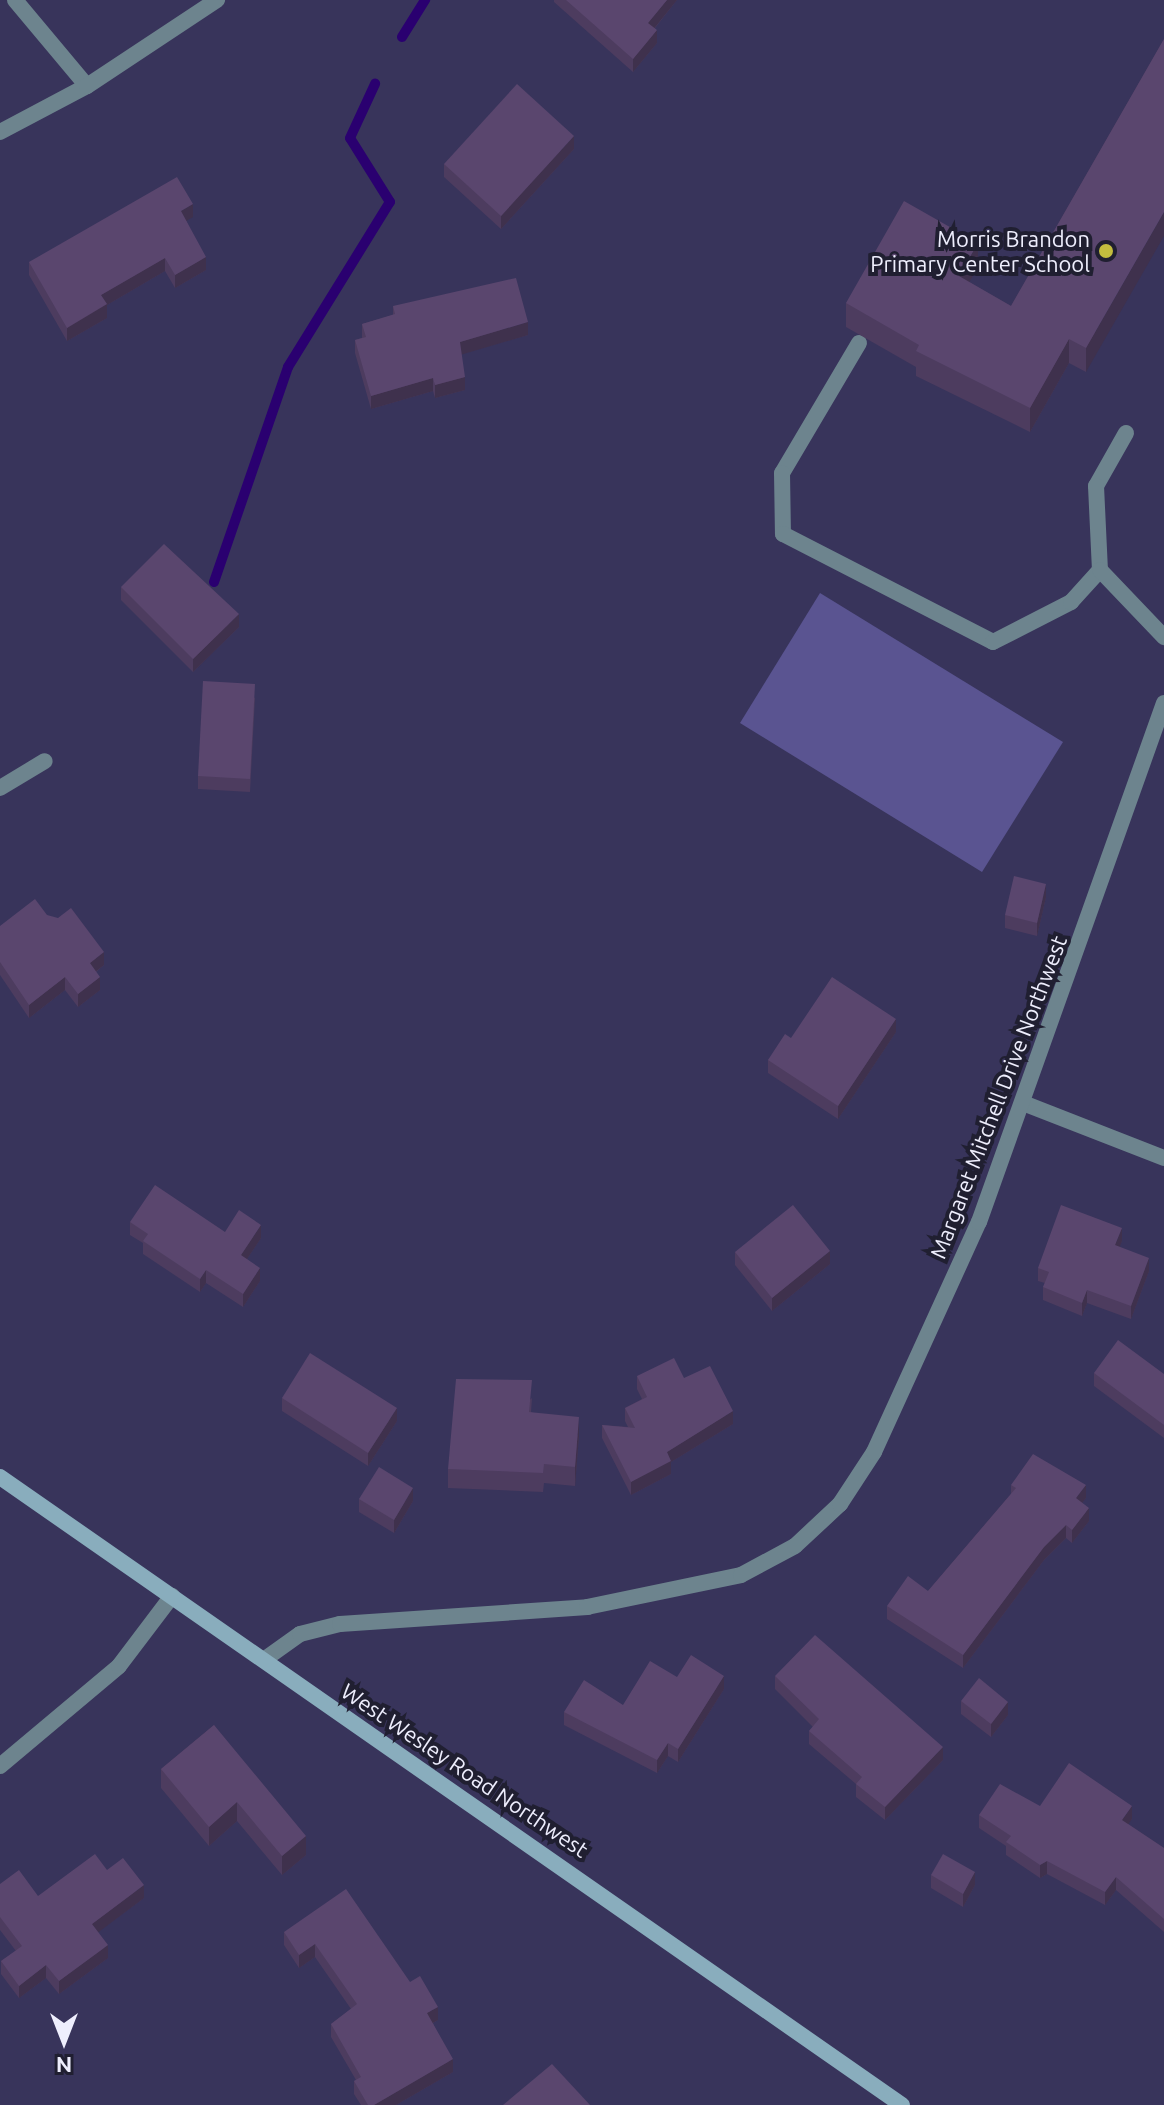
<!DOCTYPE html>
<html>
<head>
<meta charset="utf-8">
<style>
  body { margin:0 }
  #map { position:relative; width:1164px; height:2105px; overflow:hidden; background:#38345b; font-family:Ubuntu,sans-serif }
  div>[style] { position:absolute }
  .green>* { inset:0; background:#5a5491 }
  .stream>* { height:10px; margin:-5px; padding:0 5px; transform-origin:5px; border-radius:5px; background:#2a0070 }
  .lane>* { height:16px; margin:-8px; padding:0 8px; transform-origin:8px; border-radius:8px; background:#6d848e }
  .street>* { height:16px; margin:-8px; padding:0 8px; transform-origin:8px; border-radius:8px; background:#6d848e }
  .secondary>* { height:16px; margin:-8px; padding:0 8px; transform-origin:8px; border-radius:8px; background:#89adbd }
  .wall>* { inset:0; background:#4d3c5f }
  .shaded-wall>* { inset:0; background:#3f314d }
  .building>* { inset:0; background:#5a466e }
  .dots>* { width:22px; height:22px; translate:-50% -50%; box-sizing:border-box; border:4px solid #201f31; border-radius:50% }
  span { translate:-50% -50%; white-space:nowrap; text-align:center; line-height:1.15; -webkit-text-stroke:8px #201f31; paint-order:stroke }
  .poi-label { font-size:22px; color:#eeeefd }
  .right { translate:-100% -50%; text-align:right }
  .street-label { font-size:22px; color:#eeeefd }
  .north { position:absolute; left:24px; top:2001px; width:80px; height:80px; -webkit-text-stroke:6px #201f31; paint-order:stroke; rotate:180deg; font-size:22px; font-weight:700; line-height:32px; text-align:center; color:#eeeefd }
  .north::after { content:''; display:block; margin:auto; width:28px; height:36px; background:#eeeefd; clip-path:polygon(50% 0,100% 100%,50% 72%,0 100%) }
</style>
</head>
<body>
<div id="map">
  <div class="green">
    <i style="clip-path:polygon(820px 593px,1063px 742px,982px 872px,740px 723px)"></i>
  </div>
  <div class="stream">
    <i style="left:402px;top:37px;width:44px;rotate:-58.1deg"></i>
    <i style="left:214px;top:582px;width:227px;rotate:-71deg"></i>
    <i style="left:288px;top:367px;width:194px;rotate:-58.3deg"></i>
    <i style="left:390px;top:202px;width:75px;rotate:-122deg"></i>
    <i style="left:350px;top:138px;width:60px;rotate:-65.2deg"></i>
  </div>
  <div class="lane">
    <i style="left:859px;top:343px;width:151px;rotate:120.6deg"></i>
    <i style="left:782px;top:473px;width:61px;rotate:89.1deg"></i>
    <i style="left:783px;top:534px;width:236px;rotate:27.2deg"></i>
    <i style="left:993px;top:642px;width:88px;rotate:-27.1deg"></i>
    <i style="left:1071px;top:602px;width:43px;rotate:-47.8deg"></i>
    <i style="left:1126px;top:433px;width:61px;rotate:119.5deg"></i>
    <i style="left:1096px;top:486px;width:84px;rotate:87.3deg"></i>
    <i style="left:1100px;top:570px;width:93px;rotate:46.3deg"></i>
  </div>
  <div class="street">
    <i style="left:15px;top:0;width:112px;rotate:50.1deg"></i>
    <i style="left:0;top:132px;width:98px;rotate:-27.9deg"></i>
    <i style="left:87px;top:86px;width:156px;rotate:-33.5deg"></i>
    <i style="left:0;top:788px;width:52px;rotate:-31deg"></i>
    <i style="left:1023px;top:1103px;width:151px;rotate:21.3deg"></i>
    <i style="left:265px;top:1659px;width:43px;rotate:-35.5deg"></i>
    <i style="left:300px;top:1634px;width:41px;rotate:-14deg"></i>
    <i style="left:340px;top:1624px;width:248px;rotate:-3.9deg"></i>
    <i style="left:587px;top:1607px;width:157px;rotate:-11.7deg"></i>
    <i style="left:741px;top:1575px;width:61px;rotate:-28.2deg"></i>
    <i style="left:795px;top:1546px;width:62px;rotate:-43deg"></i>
    <i style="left:840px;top:1504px;width:62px;rotate:-56.8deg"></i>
    <i style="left:874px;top:1452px;width:253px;rotate:-65.5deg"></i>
    <i style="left:979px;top:1222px;width:551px;rotate:-70.38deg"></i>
    <i style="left:0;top:1766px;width:155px;rotate:-40deg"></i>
    <i style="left:119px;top:1666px;width:88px;rotate:-52.9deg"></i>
  </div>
  <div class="secondary">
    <i style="left:0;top:1477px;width:1099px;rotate:34.85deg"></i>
  </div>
  <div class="wall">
    <i style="clip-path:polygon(554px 0,677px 0,655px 28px,657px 43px,633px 72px,554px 2px)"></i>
    <i style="clip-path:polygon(1164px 39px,1086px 372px,1069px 363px,1030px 432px,916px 376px,916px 367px,846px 327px,846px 303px,978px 267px,969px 282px,1011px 306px)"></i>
    <i style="clip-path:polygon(574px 149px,501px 229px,444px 177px,444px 164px)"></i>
    <i style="clip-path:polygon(193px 217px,186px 220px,206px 270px,175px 288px,165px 271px,107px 305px,107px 318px,67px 341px,29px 275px,29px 262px)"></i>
    <i style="clip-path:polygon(393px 306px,528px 335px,461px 354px,465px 390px,435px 398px,433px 391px,371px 409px,355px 353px,355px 340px,362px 338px,362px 324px,393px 315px)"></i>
    <i style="clip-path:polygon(121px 587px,239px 627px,193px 672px,121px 600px)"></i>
    <i style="clip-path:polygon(255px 697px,250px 792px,198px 789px,198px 776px)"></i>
    <i style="clip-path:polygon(1046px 897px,1037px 936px,1005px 928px,1005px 915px)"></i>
    <i style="clip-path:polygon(47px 915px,104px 965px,96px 972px,100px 990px,78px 1007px,65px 990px,29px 1018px,0 975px,0 926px)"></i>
    <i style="clip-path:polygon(896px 1032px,838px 1119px,768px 1073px,768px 1060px,791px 1038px)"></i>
    <i style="clip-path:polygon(130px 1222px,225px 1232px,261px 1238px,247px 1259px,260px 1281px,243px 1307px,206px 1283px,200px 1292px,143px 1254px,143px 1243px,130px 1235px)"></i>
    <i style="clip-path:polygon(1122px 1241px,1119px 1247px,1149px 1271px,1131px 1319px,1087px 1303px,1082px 1316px,1043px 1300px,1043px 1287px,1045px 1283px,1038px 1281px,1038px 1268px)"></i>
    <i style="clip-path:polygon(735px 1252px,830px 1264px,772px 1311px,735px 1265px)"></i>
    <i style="clip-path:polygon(1094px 1373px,1164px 1374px,1164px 1438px,1094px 1386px)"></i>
    <i style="clip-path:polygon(637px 1376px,684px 1378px,733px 1424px,671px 1462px,671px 1474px,631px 1495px,602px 1438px,602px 1425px,628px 1427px,625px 1421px,625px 1408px,642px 1399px,637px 1389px)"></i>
    <i style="clip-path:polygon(282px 1398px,397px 1421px,368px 1466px,282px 1411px)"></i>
    <i style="clip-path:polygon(532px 1398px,531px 1412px,579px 1436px,575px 1486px,544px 1483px,543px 1492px,448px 1488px,448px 1469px)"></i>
    <i style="clip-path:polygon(1011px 1485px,1086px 1498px,1082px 1503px,1089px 1521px,1072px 1543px,1066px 1538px,1044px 1560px,963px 1668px,887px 1619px,887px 1606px,928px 1591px,1011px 1494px)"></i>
    <i style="clip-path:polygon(359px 1499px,413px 1501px,394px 1533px,359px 1512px)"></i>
    <i style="clip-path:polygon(775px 1676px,943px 1760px,885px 1820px,856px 1797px,856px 1784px,809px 1744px,809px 1731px,813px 1727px,775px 1689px)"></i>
    <i style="clip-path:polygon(677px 1677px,724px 1689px,678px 1762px,668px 1756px,657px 1773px,564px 1725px,564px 1712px,623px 1705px)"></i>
    <i style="clip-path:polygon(961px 1701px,1008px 1715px,991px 1737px,961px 1714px)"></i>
    <i style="clip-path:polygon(214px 1725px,306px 1855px,282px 1875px,237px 1821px,209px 1846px,161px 1788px,161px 1769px)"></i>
    <i style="clip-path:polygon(1040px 1806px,1132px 1819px,1128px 1824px,1164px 1848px,1164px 1932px,1116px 1890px,1105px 1905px,1047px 1874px,1040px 1878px,1006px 1855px,1006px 1846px,979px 1828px,979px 1815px)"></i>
    <i style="clip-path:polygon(107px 1870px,144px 1898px,98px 1932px,108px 1958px,59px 1994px,46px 1978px,19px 1998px,1px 1974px,1px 1961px,16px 1951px,0 1930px,0 1884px,38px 1896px)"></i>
    <i style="clip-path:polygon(931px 1875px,975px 1885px,963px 1907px,931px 1888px)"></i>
    <i style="clip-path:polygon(284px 1932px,410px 1982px,438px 2020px,433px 2023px,453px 2072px,396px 2105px,361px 2105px,354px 2094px,354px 2081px,356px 2080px,331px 2037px,331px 2024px,351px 2009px,315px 1957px,299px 1968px,284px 1945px)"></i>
  </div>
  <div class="shaded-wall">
    <i style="clip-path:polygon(667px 0,677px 0,648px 36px,648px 23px)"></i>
    <i style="clip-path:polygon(657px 30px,657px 43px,633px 72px,633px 59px)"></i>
    <i style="clip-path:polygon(574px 136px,574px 149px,501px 229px,501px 216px)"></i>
    <i style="clip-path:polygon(193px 204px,193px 217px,181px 224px,181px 211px)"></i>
    <i style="clip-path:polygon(1164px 212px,1164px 236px,1086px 372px,1086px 348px)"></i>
    <i style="clip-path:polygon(978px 243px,978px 267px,959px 300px,959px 276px)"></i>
    <i style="clip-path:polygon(206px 257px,206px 270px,175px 288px,175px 275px)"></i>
    <i style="clip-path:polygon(165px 258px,165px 271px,107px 305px,107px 318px,67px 341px,67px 328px,101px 295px)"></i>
    <i style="clip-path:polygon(528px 322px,528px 335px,460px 355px,460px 342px)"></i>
    <i style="clip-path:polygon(1069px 339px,1069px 363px,1030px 432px,1030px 408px)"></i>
    <i style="clip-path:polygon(465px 377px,465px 390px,435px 398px,435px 385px)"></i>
    <i style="clip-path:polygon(433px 378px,433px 391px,371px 409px,371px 396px)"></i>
    <i style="clip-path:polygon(239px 614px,239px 627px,193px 672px,193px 659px)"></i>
    <i style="clip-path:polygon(1046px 884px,1046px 897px,1037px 936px,1037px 923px)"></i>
    <i style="clip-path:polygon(104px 952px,104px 965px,90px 976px,90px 963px)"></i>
    <i style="clip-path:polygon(65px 977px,65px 990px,29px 1018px,29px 1005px)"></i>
    <i style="clip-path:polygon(100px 977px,100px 990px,78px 1007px,78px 994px)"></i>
    <i style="clip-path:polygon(896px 1019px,896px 1032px,838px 1119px,838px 1106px)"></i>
    <i style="clip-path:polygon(261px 1225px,261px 1238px,241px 1268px,241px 1255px)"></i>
    <i style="clip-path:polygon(1122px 1228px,1122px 1241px,1115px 1258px,1115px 1245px)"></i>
    <i style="clip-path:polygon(830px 1251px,830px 1264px,772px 1311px,772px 1298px)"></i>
    <i style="clip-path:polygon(1149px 1258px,1149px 1271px,1131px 1319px,1131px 1306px)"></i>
    <i style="clip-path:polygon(260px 1268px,260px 1281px,243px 1307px,243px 1294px)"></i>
    <i style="clip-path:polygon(206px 1270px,206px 1283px,200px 1292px,200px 1279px)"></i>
    <i style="clip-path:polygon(1087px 1290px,1087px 1303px,1082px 1316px,1082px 1303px)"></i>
    <i style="clip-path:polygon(397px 1408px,397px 1421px,368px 1466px,368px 1453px)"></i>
    <i style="clip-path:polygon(733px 1411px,733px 1424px,671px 1462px,671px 1474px,631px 1495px,631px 1482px,667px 1452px)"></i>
    <i style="clip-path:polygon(579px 1417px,579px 1436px,575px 1486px,575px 1467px)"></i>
    <i style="clip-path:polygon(1086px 1485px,1086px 1498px,1076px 1511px,1076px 1498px)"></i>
    <i style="clip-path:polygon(413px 1488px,413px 1501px,394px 1533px,394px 1520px)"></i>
    <i style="clip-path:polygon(1089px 1508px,1089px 1521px,1072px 1543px,1072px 1530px)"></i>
    <i style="clip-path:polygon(1066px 1525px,1066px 1538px,1044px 1560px,963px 1668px,963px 1655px,1044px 1547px)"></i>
    <i style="clip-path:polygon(724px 1676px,724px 1689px,678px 1762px,678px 1749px)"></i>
    <i style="clip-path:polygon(1008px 1702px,1008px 1715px,991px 1737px,991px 1724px)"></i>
    <i style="clip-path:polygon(668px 1743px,668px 1756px,657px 1773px,657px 1760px)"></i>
    <i style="clip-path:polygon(943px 1747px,943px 1760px,885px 1820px,885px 1807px)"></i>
    <i style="clip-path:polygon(237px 1802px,237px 1821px,209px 1846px,209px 1827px)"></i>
    <i style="clip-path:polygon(1132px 1806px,1132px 1819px,1122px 1833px,1122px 1820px)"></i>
    <i style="clip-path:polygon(306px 1836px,306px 1855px,282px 1875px,282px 1856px)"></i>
    <i style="clip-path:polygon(1047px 1861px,1047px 1874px,1040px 1878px,1040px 1865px)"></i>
    <i style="clip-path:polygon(975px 1872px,975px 1885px,963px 1907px,963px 1894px)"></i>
    <i style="clip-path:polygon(1116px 1877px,1116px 1890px,1105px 1905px,1105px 1892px)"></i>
    <i style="clip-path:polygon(144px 1885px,144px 1898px,92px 1937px,92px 1924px)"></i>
    <i style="clip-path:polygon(315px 1944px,315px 1957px,299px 1968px,299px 1955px)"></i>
    <i style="clip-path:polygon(108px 1945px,108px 1958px,59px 1994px,59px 1981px)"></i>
    <i style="clip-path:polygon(46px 1965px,46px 1978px,19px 1998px,19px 1986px)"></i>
    <i style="clip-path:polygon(438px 2007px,438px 2020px,427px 2026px,427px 2013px)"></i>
    <i style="clip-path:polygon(453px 2059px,453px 2072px,396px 2105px,374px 2105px)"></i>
  </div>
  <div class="building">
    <i style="clip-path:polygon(566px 0,667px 0,648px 23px,657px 30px,633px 59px)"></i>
    <i style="clip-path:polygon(1164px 39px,1164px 212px,1086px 348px,1069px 339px,1030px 408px,916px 351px,919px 345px,846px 303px,904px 201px,978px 243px,959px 276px,1011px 306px)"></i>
    <i style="clip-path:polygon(517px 84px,574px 136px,501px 216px,444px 164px)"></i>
    <i style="clip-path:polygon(177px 177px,193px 204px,181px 211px,206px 257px,175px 275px,165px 258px,101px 295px,107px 304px,67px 328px,29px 262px)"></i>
    <i style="clip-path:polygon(516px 278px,528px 322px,460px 342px,465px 377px,435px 385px,433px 378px,371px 396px,355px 340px,366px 337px,362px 324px,395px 314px,393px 306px)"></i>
    <i style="clip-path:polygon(164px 544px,239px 614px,193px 659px,121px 587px)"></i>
    <i style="clip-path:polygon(203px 681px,255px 684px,250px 779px,198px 776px)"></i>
    <i style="clip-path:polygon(1014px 876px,1046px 884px,1037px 923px,1005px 915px)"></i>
    <i style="clip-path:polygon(35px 899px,47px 915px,58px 918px,71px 908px,104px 952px,90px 963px,100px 977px,78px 994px,65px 977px,29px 1005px,0 962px,0 926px)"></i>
    <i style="clip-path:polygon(832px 977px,896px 1019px,838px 1106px,768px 1060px,785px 1034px,791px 1038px)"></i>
    <i style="clip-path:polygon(155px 1185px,225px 1232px,239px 1210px,261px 1225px,241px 1255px,260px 1268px,243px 1294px,206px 1270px,200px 1279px,143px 1241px,148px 1234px,130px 1222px)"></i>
    <i style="clip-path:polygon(793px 1205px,830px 1251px,772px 1298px,735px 1252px)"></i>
    <i style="clip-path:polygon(1061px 1205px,1122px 1228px,1115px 1245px,1149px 1258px,1131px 1306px,1087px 1290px,1082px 1303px,1043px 1287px,1049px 1272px,1038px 1268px)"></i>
    <i style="clip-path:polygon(1118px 1340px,1164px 1374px,1164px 1425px,1094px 1373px)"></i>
    <i style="clip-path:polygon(310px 1353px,397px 1408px,368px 1453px,282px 1398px)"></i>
    <i style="clip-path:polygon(674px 1358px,684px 1378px,710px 1366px,733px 1411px,667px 1452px,671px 1461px,631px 1482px,602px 1425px,635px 1428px,625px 1408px,647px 1397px,637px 1376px)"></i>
    <i style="clip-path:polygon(456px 1379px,532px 1380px,529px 1412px,579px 1417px,575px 1467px,544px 1464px,543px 1473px,448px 1469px)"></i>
    <i style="clip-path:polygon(1033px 1454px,1086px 1485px,1076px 1498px,1089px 1508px,1072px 1530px,1066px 1525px,1044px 1547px,963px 1655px,887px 1606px,908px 1576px,928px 1591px,1016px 1488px,1011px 1485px)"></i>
    <i style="clip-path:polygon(379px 1467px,413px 1488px,394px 1520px,359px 1499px)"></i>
    <i style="clip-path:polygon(815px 1635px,943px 1747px,885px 1807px,856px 1784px,862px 1777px,809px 1731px,819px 1719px,775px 1676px)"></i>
    <i style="clip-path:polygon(691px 1655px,724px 1676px,678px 1749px,668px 1743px,657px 1760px,564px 1712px,584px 1680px,623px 1705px,650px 1661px,677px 1677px)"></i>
    <i style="clip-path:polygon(979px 1678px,1008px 1702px,991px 1724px,961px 1701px)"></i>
    <i style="clip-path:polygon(214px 1725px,306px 1836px,282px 1856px,237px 1802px,209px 1827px,161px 1769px)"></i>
    <i style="clip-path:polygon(1069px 1763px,1132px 1806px,1122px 1820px,1164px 1848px,1164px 1919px,1116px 1877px,1105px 1892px,1047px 1861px,1040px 1865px,1006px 1842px,1011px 1836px,979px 1815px,1000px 1784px,1040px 1806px)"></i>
    <i style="clip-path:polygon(95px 1854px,107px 1870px,123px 1858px,144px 1885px,92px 1924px,108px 1945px,59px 1981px,46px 1965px,19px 1986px,1px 1961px,22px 1946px,0 1917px,0 1884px,19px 1870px,38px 1896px)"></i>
    <i style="clip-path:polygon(943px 1854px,975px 1872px,963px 1894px,931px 1875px)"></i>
    <i style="clip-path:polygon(346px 1889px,410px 1982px,420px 1976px,438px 2007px,427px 2013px,453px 2059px,374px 2105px,368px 2105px,354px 2081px,361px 2077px,331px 2024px,357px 2004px,315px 1944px,299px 1955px,284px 1932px)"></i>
    <i style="clip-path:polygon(552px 2064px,590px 2105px,503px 2105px)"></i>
  </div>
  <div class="dots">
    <i style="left:1106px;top:251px;background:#c3bd3e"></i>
  </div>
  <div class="poi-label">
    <span class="right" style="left:1090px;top:251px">Morris Brandon<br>Primary Center School</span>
  </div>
  <div class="street-label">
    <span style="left:998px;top:1097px;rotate:-69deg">Margaret Mitchell Drive Northwest</span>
    <span style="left:465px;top:1770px;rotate:34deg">West Wesley Road Northwest</span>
  </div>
  <div class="north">N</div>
</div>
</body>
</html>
